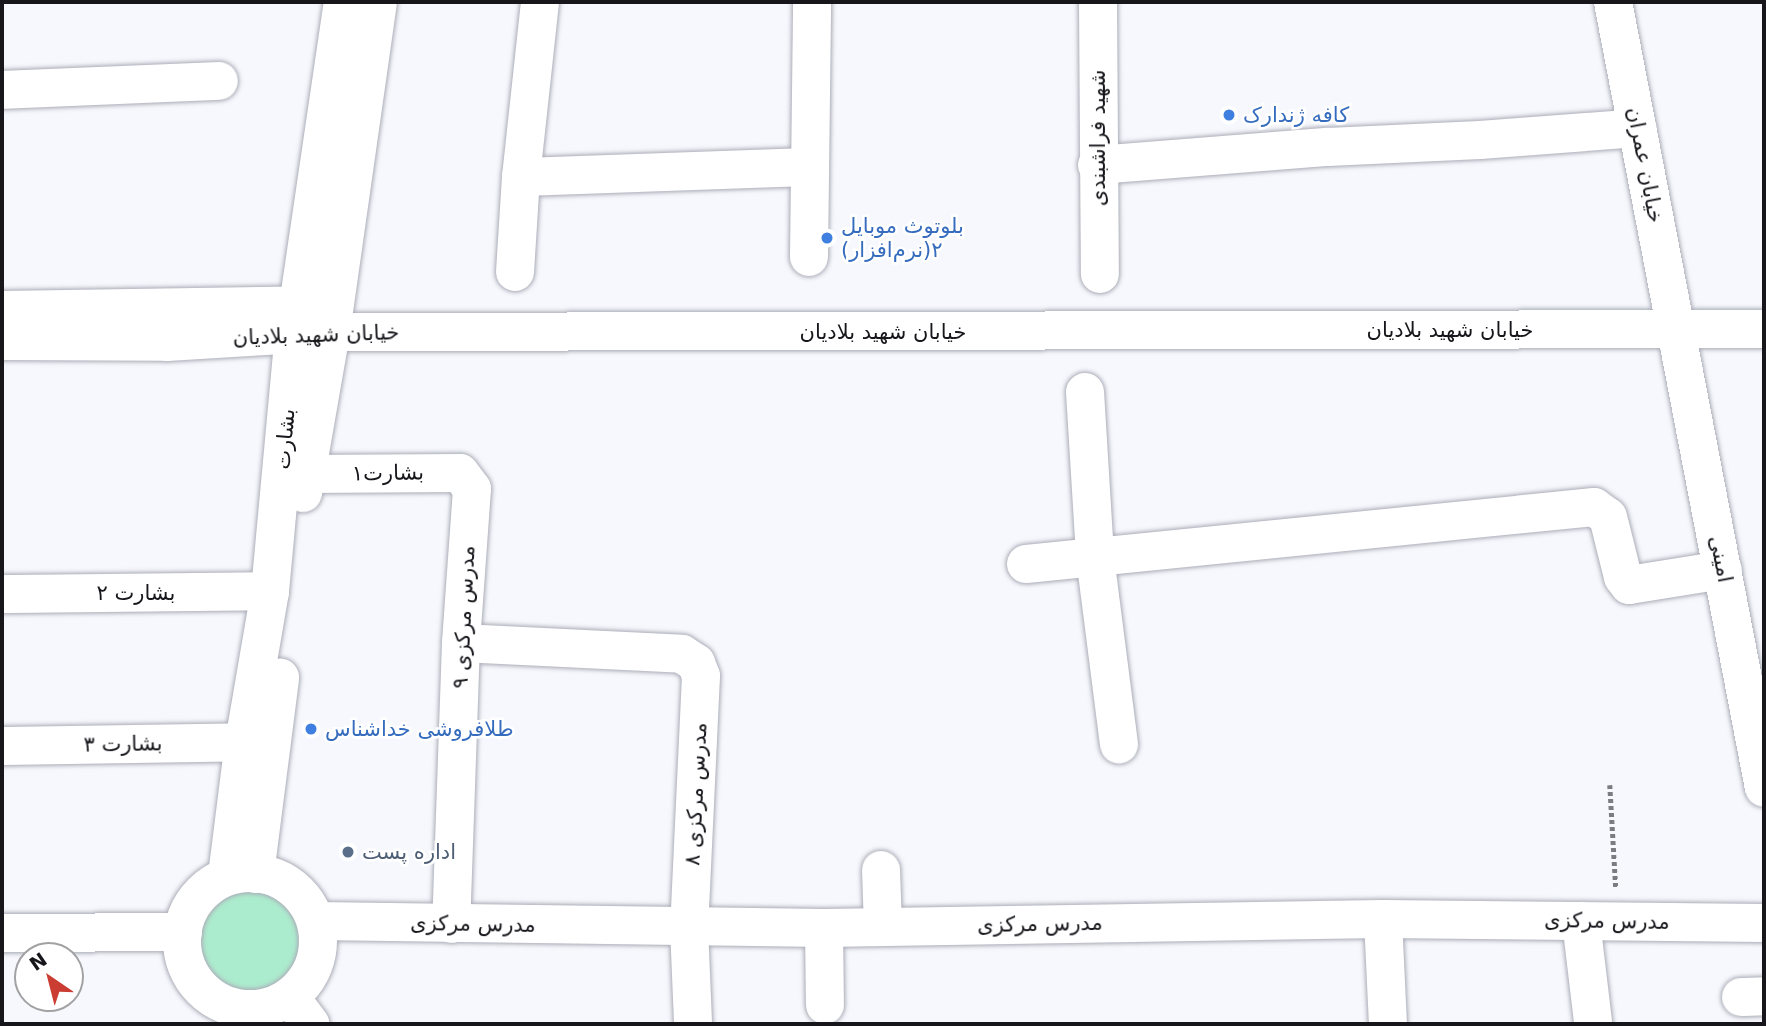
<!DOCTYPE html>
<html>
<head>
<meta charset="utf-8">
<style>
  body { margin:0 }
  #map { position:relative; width:1766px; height:1026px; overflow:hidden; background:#f7f8fd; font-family:"DejaVu Sans",Cairo,sans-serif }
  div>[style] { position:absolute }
  .green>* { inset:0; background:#acecce }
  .round { border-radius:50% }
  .path>* { height:4.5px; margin-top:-2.25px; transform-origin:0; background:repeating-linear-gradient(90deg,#7b7c81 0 3.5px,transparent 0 7px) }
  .roads { filter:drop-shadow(0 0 2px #abadb8) drop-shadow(0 0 2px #abadb8) }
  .minor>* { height:38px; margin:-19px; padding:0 19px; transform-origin:19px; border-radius:19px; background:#fff }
  .minor>.ring { margin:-19px; padding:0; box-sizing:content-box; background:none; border:38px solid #fff; border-radius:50% }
  .dots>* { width:19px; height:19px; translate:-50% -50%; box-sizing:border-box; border:4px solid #fff; border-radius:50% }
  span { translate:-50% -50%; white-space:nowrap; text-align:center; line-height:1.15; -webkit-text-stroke:5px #fff; paint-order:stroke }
  .shop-label { font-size:21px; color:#366cbe }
  .left { translate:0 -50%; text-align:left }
  .street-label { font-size:21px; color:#16161b }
  .service-label { font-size:21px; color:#4e5e75 }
  .frame { position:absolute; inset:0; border:4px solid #16161b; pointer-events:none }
  .north { position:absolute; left:14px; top:942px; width:70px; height:70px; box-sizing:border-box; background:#fff; border:2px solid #a2a2a4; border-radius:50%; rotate:325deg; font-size:19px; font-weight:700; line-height:28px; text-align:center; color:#16161b }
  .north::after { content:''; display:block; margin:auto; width:24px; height:32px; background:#cb3d33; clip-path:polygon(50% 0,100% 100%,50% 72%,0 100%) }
</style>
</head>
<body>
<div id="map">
  <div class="green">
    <i class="round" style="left:197px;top:891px;width:104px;height:104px"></i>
  </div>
  <div class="path">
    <i style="left:1610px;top:785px;width:104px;rotate:86.7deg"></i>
  </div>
  <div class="roads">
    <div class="minor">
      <i style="left:1098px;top:2px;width:272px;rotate:89.6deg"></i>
      <i style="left:1613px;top:2px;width:800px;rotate:79.13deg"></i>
      <i style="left:2px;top:90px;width:217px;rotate:-2.4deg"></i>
      <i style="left:1097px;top:165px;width:232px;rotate:-4.5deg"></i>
      <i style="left:1328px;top:147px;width:152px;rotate:-2.6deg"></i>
      <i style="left:1480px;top:140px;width:158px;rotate:-4.3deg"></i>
      <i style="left:521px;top:177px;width:289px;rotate:-2deg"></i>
      <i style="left:809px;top:257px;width:255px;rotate:-89.3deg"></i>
      <i style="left:515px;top:272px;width:95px;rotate:-86.4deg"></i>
      <i style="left:521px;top:177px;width:176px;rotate:-83.8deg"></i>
      <i style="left:2px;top:310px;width:323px;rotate:-0.9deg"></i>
      <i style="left:2px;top:341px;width:165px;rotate:0.3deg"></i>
      <i style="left:167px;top:342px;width:164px;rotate:-3.5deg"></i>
      <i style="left:331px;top:332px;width:1433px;rotate:-0.12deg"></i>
      <i style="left:1085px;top:392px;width:165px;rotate:86.5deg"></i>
      <i style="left:1095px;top:557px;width:189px;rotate:82.7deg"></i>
      <i style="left:306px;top:474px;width:154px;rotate:-0.4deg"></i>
      <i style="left:460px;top:473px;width:20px;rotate:53deg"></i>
      <i style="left:472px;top:489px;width:154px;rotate:94.1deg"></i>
      <i style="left:461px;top:643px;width:281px;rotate:92deg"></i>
      <i style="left:303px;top:493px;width:163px;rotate:-80.1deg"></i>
      <i style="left:331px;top:332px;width:333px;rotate:-81.9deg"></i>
      <i style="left:1026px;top:564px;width:571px;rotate:-5.73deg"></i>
      <i style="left:1594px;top:507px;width:17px;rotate:36deg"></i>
      <i style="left:1608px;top:517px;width:62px;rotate:76deg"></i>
      <i style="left:1623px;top:577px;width:10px;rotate:53deg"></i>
      <i style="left:1629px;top:585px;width:95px;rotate:-9.1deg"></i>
      <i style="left:2px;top:594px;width:268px;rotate:-0.6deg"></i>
      <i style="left:461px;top:643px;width:221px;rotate:2.8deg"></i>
      <i style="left:682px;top:654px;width:17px;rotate:33deg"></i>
      <i style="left:696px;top:663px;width:14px;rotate:69deg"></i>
      <i style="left:701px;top:676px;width:251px;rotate:92.7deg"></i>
      <i style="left:689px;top:927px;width:97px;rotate:87.6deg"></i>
      <i style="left:2px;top:746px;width:242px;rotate:-0.9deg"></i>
      <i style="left:881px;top:870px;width:57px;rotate:88deg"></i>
      <i class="ring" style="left:182px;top:873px;width:98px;height:98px"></i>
      <i style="left:255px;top:874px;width:198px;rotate:-82.7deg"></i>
      <i style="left:227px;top:876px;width:135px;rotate:-82.8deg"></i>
      <i style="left:244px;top:742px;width:153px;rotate:-80.2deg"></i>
      <i style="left:270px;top:591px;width:259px;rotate:-84.7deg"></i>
      <i style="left:294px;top:333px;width:335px;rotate:-81.6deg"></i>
      <i style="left:1383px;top:919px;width:105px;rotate:87.3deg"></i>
      <i style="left:316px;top:921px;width:508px;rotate:0.79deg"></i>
      <i style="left:824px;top:928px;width:559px;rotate:-0.92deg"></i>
      <i style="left:1383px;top:919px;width:381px;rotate:0.6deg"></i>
      <i style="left:1581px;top:921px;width:102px;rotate:83.2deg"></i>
      <i style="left:824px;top:928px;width:77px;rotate:89.3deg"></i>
      <i style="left:2px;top:933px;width:181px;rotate:-0.3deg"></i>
      <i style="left:290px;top:997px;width:34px;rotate:53deg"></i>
      <i style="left:1741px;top:997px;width:23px;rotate:-2deg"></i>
    </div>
  </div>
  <div class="dots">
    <i style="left:1229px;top:115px;background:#3f7fe0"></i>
    <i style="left:827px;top:238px;background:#3f7fe0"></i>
    <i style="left:311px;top:729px;background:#3f7fe0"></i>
    <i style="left:348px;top:852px;background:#5c6f8a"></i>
  </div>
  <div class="shop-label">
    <span class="left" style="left:1243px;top:115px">کافه ژندارک</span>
    <span class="left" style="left:841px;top:238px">بلوتوث موبایل<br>(نرم‌افزار)۲</span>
    <span class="left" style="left:325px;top:729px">طلافروشی خداشناس</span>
  </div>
  <div class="street-label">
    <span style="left:1098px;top:138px;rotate:-90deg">شهید فراشبندی</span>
    <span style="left:1645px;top:165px;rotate:79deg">خیابان عمران</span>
    <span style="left:1450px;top:330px">خیابان شهید بلادیان</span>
    <span style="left:883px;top:332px">خیابان شهید بلادیان</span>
    <span style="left:316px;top:335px;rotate:-2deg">خیابان شهید بلادیان</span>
    <span style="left:285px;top:439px;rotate:-85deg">بشارت</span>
    <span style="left:388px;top:473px;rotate:-1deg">بشارت۱</span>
    <span style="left:1721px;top:559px;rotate:79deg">امینی</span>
    <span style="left:136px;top:593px">بشارت ۲</span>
    <span style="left:464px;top:617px;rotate:-87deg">مدرس مرکزی ۹</span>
    <span style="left:123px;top:744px;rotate:-1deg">بشارت ۳</span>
    <span style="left:696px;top:794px;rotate:-87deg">مدرس مرکزی ۸</span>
    <span style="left:1607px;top:921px;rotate:1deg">مدرس مرکزی</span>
    <span style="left:473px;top:924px;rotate:1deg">مدرس مرکزی</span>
    <span style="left:1040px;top:924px;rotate:-1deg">مدرس مرکزی</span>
  </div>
  <div class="service-label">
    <span class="left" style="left:362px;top:852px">اداره پست</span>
  </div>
  <div class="frame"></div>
  <div class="north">N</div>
</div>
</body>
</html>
